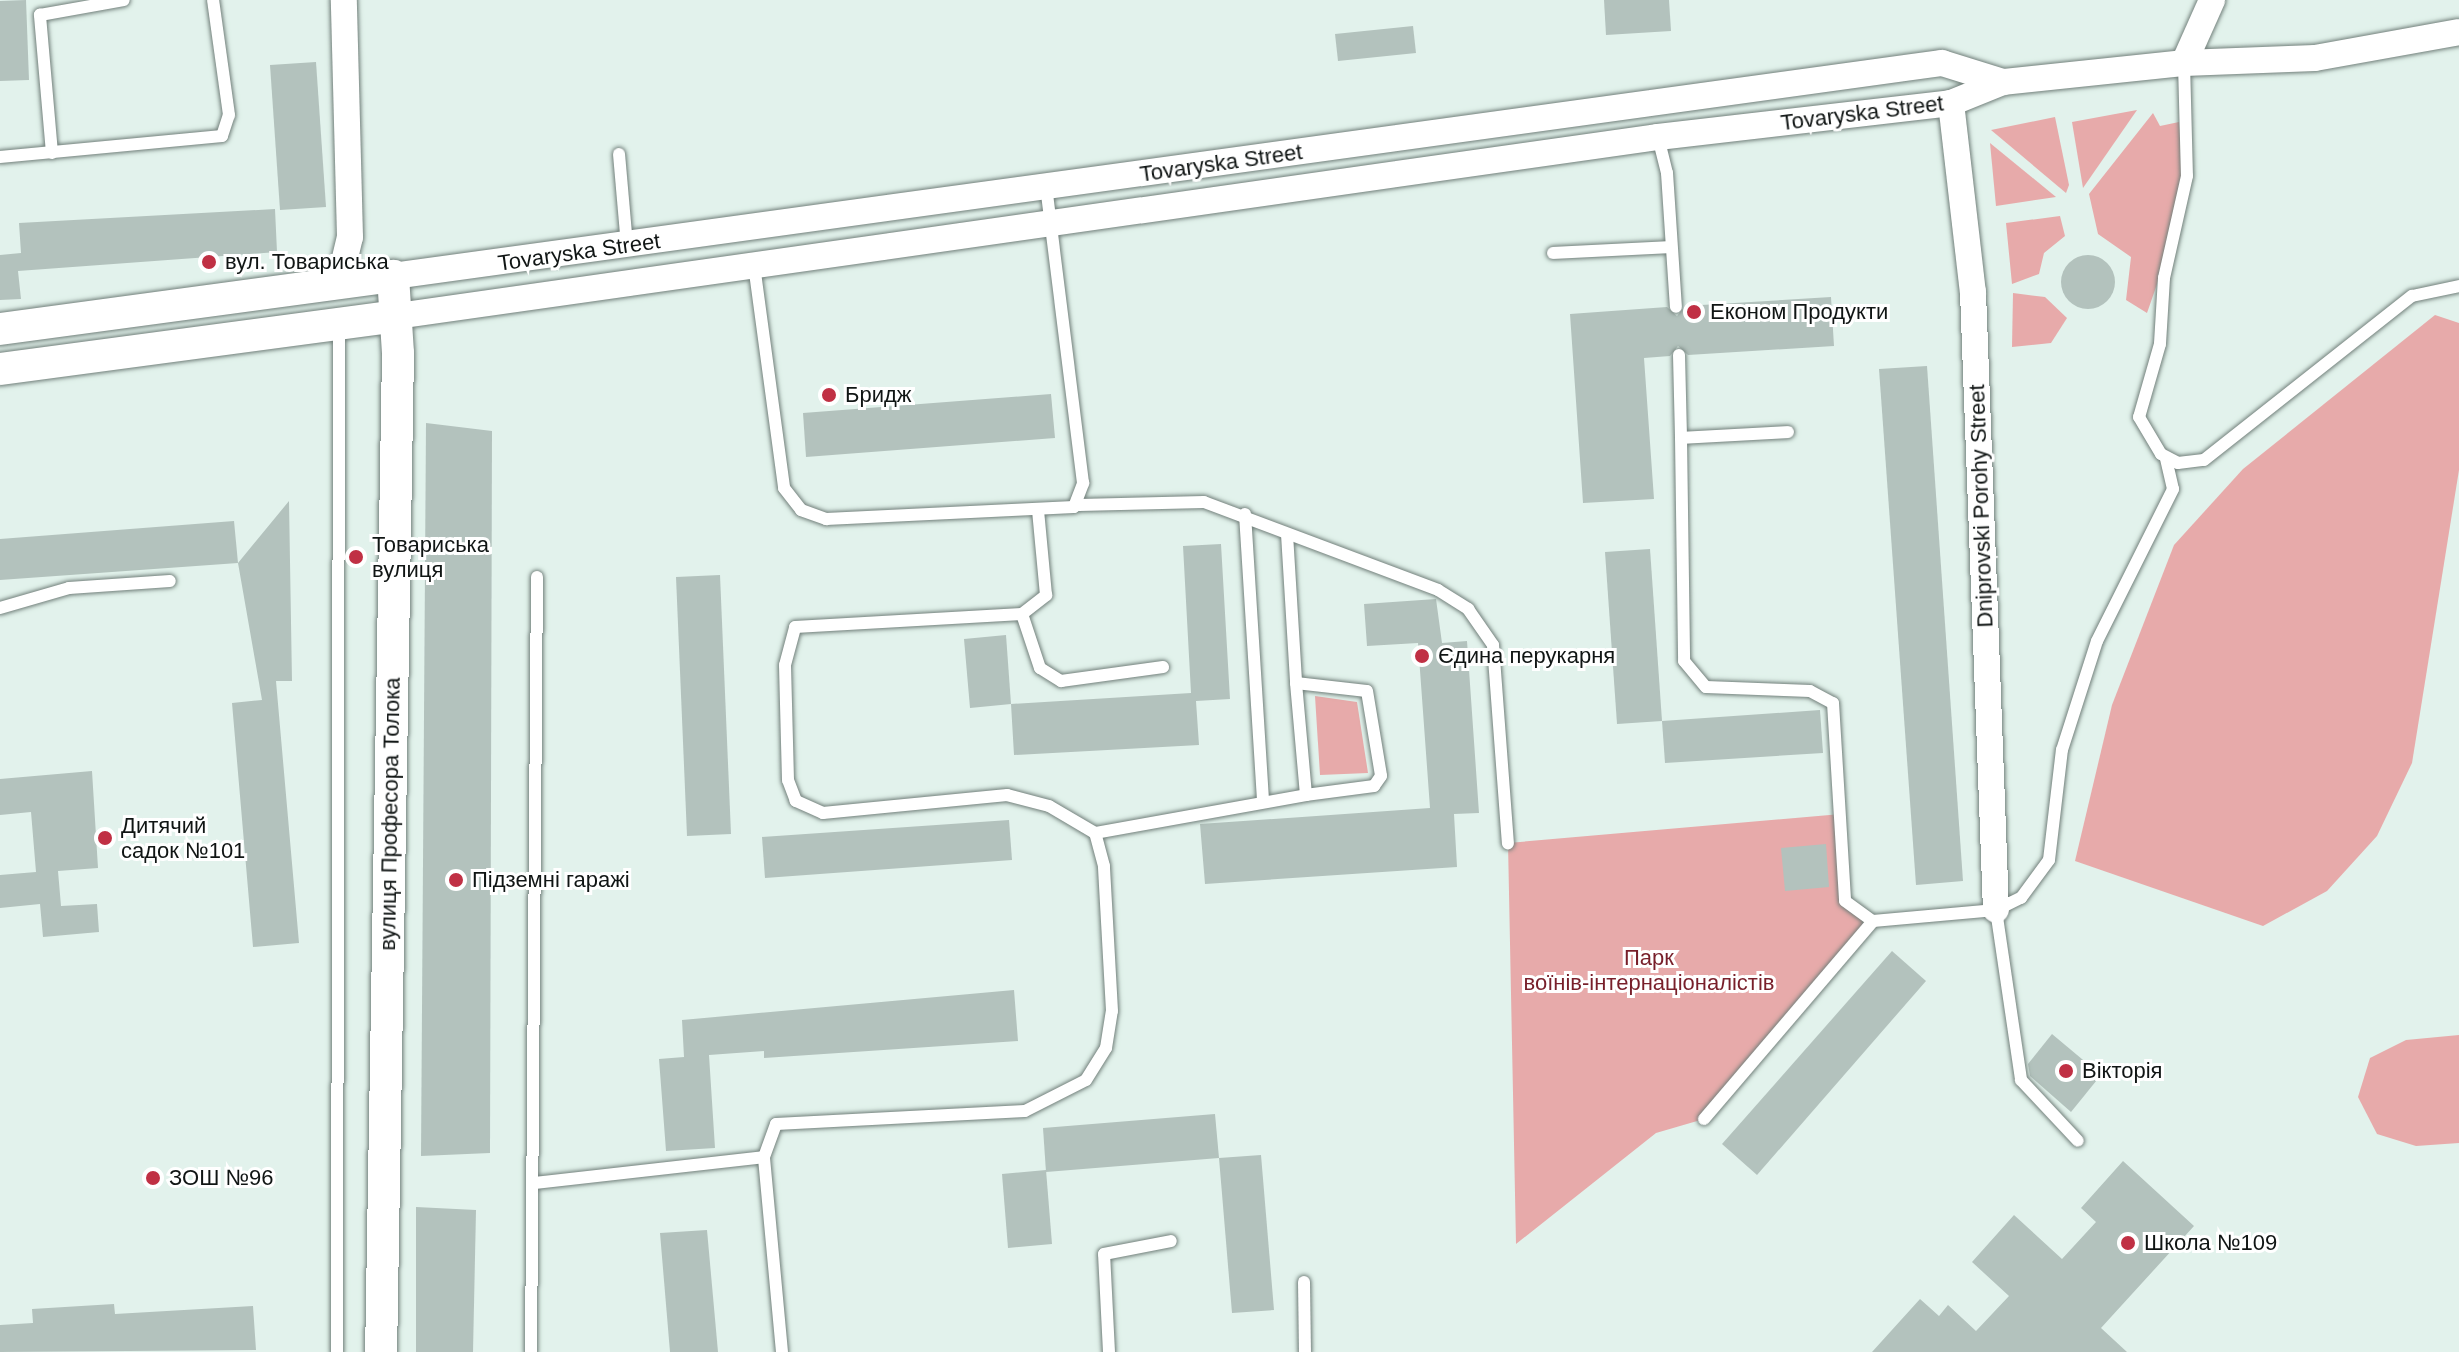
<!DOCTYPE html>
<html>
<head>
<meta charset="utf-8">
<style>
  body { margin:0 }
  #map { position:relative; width:2459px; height:1352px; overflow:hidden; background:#e2f2ec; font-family:Helvetica,sans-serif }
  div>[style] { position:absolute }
  .green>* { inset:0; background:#e7aaaa }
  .building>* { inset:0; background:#b3c2bd }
  .round { border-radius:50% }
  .roads { filter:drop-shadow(0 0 2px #72807b) drop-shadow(0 0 2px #72807b) }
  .service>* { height:12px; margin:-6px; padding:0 6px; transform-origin:6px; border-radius:6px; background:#fff }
  .minor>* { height:26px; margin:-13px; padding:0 13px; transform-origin:13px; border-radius:13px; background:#fff }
  .tertiary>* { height:32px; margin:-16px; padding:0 16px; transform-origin:16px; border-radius:16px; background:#fff }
  .dots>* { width:22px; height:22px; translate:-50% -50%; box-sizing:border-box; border:4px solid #fff; border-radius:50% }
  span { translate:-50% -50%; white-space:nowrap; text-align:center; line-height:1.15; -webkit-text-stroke:6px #fff; paint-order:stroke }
  .street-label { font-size:22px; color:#101514 }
  .poi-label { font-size:22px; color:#101514 }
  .left { translate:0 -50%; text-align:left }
  .park-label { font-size:22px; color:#781f2a }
</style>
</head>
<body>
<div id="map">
  <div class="green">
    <i style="clip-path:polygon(2137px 110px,2083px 188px,2072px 122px)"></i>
    <i style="clip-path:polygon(2153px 113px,2160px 126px,2179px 122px,2188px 195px,2147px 313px,2126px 300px,2131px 257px,2098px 234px,2089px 194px)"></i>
    <i style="clip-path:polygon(2055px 117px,2069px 185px,2066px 193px,1991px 130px)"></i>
    <i style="clip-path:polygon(1990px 143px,2056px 197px,1996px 206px)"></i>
    <i style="clip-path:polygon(2060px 216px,2065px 236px,2044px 253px,2039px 274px,2012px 284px,2006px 223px)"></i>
    <i style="clip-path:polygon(2013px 293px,2045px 297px,2067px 318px,2051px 343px,2012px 347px)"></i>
    <i style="clip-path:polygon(2435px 315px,2459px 323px,2459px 470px,2412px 763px,2377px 836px,2327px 891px,2263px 926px,2075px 861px,2112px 705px,2174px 545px,2243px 469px)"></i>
    <i style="clip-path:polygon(1315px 696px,1357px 702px,1368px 773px,1320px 775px)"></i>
    <i style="clip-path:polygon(1841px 814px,1845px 901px,1873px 921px,1704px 1119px,1656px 1133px,1516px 1244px,1508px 843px)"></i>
    <i style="clip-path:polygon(2459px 1035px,2459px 1143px,2416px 1146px,2377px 1134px,2358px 1097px,2370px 1058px,2406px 1040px)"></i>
  </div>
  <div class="building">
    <i style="clip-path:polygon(26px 0,29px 80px,0 81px,0 1px)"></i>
    <i style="clip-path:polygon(1604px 0,1669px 0,1671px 31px,1606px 35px)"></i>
    <i style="clip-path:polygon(1413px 26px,1416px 53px,1338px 61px,1335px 34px)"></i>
    <i style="clip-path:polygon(316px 62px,326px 207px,280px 210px,270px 65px)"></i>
    <i style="clip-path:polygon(275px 209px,277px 252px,18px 271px,21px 299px,0 300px,0 255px,21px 253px,19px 223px)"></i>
    <i class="round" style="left:2061px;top:255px;width:54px;height:54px"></i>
    <i style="clip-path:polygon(1831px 297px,1834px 346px,1688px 355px,1678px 346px,1670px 356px,1644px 358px,1654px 499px,1583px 503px,1570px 314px,1667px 307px,1677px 316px,1685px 306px)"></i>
    <i style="clip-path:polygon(1927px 366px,1963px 881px,1916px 885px,1879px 369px)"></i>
    <i style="clip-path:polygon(1051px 394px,1055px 438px,806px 457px,803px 413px)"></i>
    <i style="clip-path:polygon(426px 423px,492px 431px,490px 1153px,421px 1156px)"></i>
    <i style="clip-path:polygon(289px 501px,292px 681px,276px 681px,299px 943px,253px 947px,232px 703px,262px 700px,238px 563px)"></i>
    <i style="clip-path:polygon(234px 521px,238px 563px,0 580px,0 539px)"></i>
    <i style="clip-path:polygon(1221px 544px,1230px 699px,1196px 701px,1199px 745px,1014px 755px,1011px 704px,1191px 693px,1183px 546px)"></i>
    <i style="clip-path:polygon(1650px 549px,1662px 721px,1617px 724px,1605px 552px)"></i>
    <i style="clip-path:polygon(720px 575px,731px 834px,687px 836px,676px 577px)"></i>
    <i style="clip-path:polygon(1436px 599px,1442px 643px,1467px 641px,1479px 813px,1454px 814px,1457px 867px,1205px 884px,1200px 824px,1430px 808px,1418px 643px,1367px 646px,1364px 604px)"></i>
    <i style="clip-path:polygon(1006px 635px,1011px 704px,970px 708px,964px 639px)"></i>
    <i style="clip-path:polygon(1820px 710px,1823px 753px,1665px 763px,1662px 721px)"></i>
    <i style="clip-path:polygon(92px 771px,98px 868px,58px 871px,61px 906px,97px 904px,99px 932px,43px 937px,40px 904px,0 908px,0 875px,36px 872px,31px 812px,0 815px,0 779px)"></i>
    <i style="clip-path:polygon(1009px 820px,1012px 860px,765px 878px,762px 837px)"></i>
    <i style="clip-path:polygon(1826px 844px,1829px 887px,1785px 891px,1781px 848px)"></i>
    <i style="clip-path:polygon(1892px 951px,1926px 981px,1757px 1175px,1722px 1144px)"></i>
    <i style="clip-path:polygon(1014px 990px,1018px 1041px,764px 1058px,764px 1051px,709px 1055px,715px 1148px,666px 1151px,659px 1059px,684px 1057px,682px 1020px)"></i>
    <i style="clip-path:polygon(2052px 1034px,2101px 1075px,2071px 1112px,2030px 1076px,2028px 1064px)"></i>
    <i style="clip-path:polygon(1215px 1114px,1219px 1158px,1046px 1172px,1043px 1128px)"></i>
    <i style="clip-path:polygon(1261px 1155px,1274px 1310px,1232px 1313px,1219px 1158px)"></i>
    <i style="clip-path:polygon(2123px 1161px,2194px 1226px,2101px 1328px,2127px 1352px,1872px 1352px,1920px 1299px,1939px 1316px,1948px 1305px,1976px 1331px,2009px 1296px,1972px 1262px,2014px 1215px,2062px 1259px,2096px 1222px,2081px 1208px)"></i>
    <i style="clip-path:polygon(1046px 1170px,1052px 1244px,1008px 1248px,1002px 1174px)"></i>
    <i style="clip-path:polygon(416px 1207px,476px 1210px,473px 1352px,416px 1352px)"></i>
    <i style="clip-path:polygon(707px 1230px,718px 1352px,670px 1352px,660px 1233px)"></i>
    <i style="clip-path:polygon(114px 1304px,115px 1314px,253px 1306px,256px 1350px,0 1352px,0 1325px,33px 1323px,32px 1309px)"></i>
  </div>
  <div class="roads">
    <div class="service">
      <i style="left:2184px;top:63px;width:113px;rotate:88.5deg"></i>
      <i style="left:2187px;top:176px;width:105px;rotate:102.7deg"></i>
      <i style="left:2164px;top:278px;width:66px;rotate:93.5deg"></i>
      <i style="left:2160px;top:344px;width:76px;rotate:106deg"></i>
      <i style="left:2139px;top:417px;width:43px;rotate:59.3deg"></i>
      <i style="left:2161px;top:454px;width:19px;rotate:28deg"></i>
      <i style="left:2178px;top:463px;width:26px;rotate:-7deg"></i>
      <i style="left:2204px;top:460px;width:265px;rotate:-38.3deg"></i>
      <i style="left:2412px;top:296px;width:48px;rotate:-12deg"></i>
      <i style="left:1658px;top:137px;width:37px;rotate:76deg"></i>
      <i style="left:1667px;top:173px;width:134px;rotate:86.2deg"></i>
      <i style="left:52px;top:153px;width:139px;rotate:-95deg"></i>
      <i style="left:40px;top:15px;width:85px;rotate:-10.1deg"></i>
      <i style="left:619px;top:154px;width:91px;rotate:85deg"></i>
      <i style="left:0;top:157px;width:223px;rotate:-5.4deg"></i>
      <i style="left:222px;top:136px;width:22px;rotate:-72deg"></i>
      <i style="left:229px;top:115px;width:116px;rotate:-97.9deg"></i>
      <i style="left:1553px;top:253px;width:118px;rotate:-2.9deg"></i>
      <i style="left:754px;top:265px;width:225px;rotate:82.3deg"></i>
      <i style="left:784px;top:488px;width:28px;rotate:52deg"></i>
      <i style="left:801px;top:510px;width:27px;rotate:20deg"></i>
      <i style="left:826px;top:519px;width:248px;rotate:-2.8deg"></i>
      <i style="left:1074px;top:507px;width:26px;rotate:-69deg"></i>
      <i style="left:1083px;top:483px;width:299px;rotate:-97.1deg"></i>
      <i style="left:1679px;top:355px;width:83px;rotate:88.6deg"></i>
      <i style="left:1788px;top:432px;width:107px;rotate:176.8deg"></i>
      <i style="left:1681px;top:438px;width:223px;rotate:89.2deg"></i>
      <i style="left:1684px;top:661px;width:34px;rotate:50deg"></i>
      <i style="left:1706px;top:687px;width:104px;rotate:2.2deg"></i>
      <i style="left:1810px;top:691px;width:26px;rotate:28deg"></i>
      <i style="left:1833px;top:703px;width:198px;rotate:86.5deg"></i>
      <i style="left:1845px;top:901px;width:34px;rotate:36deg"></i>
      <i style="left:1873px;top:921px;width:123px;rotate:-5.1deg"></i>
      <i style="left:1996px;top:910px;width:28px;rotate:-26deg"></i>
      <i style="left:2021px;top:898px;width:47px;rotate:-53.6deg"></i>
      <i style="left:2049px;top:860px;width:111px;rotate:-83.3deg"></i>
      <i style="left:2062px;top:750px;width:114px;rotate:-72.2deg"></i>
      <i style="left:2097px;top:641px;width:170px;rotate:-63.4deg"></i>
      <i style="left:2173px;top:489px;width:32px;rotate:-103deg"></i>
      <i style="left:1079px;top:505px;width:125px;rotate:-1.4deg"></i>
      <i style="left:1204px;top:502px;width:250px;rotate:20.6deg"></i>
      <i style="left:1438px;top:590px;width:36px;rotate:32deg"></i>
      <i style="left:1468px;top:609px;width:44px;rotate:55.2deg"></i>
      <i style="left:1493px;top:645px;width:199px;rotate:85.7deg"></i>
      <i style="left:1245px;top:514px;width:287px;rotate:86.4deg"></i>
      <i style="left:1287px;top:534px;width:149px;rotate:86.5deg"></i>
      <i style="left:1296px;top:683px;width:71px;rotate:6.4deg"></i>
      <i style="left:1367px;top:691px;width:86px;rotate:80.6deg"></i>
      <i style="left:1381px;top:776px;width:12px;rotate:125deg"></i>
      <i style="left:1374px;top:786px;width:69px;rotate:172.5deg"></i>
      <i style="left:1306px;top:795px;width:112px;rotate:-95.1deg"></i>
      <i style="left:0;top:608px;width:72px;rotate:-16.2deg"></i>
      <i style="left:69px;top:588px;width:101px;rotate:-4deg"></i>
      <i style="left:1022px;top:614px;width:57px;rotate:71.6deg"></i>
      <i style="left:1040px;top:668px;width:25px;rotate:32deg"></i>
      <i style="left:1061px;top:681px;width:103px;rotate:-7.8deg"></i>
      <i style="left:1095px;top:833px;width:214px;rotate:-10.2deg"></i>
      <i style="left:1996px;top:910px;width:172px;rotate:81.6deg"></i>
      <i style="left:2021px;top:1080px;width:83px;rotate:46.9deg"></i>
      <i style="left:1704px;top:1119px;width:260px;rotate:-49.5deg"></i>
      <i style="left:534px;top:1183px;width:231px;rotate:-6.4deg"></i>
      <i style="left:1304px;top:1282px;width:70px;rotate:89.2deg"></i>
      <i style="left:337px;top:1352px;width:1029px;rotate:-89.89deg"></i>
      <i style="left:531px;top:1352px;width:775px;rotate:-89.56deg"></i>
      <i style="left:782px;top:1352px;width:196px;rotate:-95.3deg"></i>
      <i style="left:764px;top:1157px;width:35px;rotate:-70deg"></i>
      <i style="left:776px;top:1124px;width:249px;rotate:-3deg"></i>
      <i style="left:1025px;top:1111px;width:68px;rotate:-26.9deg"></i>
      <i style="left:1086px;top:1080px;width:38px;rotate:-58deg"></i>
      <i style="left:1106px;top:1048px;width:37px;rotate:-81deg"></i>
      <i style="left:1112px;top:1011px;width:145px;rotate:-93.2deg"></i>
      <i style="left:1104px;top:866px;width:34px;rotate:-105deg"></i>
      <i style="left:1095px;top:833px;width:53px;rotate:-149.6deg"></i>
      <i style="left:1049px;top:806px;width:43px;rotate:-165.3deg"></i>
      <i style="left:1007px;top:795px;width:185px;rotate:174.4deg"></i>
      <i style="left:823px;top:813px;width:30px;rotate:-156deg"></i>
      <i style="left:796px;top:801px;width:22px;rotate:-111deg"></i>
      <i style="left:788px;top:780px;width:115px;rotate:-91.5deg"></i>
      <i style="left:785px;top:665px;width:39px;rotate:-75deg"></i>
      <i style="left:795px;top:627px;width:227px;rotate:-3.3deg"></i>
      <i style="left:1022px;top:614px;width:31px;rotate:-38deg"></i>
      <i style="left:1046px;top:595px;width:85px;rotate:-95.4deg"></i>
      <i style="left:1109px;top:1352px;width:98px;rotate:-92.9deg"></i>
      <i style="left:1104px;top:1254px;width:68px;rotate:-11deg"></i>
    </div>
    <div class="minor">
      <i style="left:2184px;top:63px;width:131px;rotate:-2.2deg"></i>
      <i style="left:2315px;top:58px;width:146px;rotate:-10.2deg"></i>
      <i style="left:1951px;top:103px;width:190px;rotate:83.4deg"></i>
      <i style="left:1973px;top:292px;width:618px;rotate:87.87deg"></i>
      <i style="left:393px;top:276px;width:1564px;rotate:-7.83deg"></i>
      <i style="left:1942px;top:63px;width:64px;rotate:17.3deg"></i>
      <i style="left:339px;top:283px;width:47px;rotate:-76.6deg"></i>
      <i style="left:350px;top:237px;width:237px;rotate:-91.5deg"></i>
      <i style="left:397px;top:316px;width:1274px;rotate:-8.08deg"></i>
      <i style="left:1658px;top:137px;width:295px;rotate:-6.6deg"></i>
      <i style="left:1951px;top:103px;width:56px;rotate:-22deg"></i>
      <i style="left:2003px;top:82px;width:182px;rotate:-6deg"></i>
      <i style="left:2184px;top:63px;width:69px;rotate:-66deg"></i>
    </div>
    <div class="tertiary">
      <i style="left:0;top:329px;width:397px;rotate:-7.7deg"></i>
      <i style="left:393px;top:276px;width:77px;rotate:86.3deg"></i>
      <i style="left:398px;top:353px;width:999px;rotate:90.97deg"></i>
      <i style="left:0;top:369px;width:401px;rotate:-7.6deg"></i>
    </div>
  </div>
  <div class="dots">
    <i style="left:209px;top:262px;background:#c03044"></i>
    <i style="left:1694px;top:312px;background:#c03044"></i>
    <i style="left:829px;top:395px;background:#c03044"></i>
    <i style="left:356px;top:557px;background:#c03044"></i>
    <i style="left:1422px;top:656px;background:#c03044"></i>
    <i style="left:105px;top:838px;background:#c03044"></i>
    <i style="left:456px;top:880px;background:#c03044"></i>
    <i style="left:2066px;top:1071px;background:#c03044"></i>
    <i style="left:153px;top:1178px;background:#c03044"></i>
    <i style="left:2128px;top:1243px;background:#c03044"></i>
  </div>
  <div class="street-label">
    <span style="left:1862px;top:113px;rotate:-7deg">Tovaryska Street</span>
    <span style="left:1221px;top:163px;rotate:-8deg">Tovaryska Street</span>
    <span style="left:579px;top:252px;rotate:-8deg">Tovaryska Street</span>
    <span style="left:1981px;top:506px;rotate:-92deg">Dniprovski Porohy Street</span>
    <span style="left:390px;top:814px;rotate:-89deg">вулиця Професора Толока</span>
  </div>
  <div class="poi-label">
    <span class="left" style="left:225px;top:262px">вул. Товариська</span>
    <span class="left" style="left:1710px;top:312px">Економ Продукти</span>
    <span class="left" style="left:845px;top:395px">Бридж</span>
    <span class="left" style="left:372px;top:557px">Товариська<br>вулиця</span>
    <span class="left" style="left:1438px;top:656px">Єдина перукарня</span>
    <span class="left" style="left:121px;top:838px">Дитячий<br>садок №101</span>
    <span class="left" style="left:472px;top:880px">Підземні гаражі</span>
    <span class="left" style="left:2082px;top:1071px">Вікторія</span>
    <span class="left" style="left:169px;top:1178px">ЗОШ №96</span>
    <span class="left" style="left:2144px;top:1243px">Школа №109</span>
  </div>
  <div class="park-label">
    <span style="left:1649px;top:970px">Парк<br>воїнів-інтернаціоналістів</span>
  </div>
</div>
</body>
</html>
